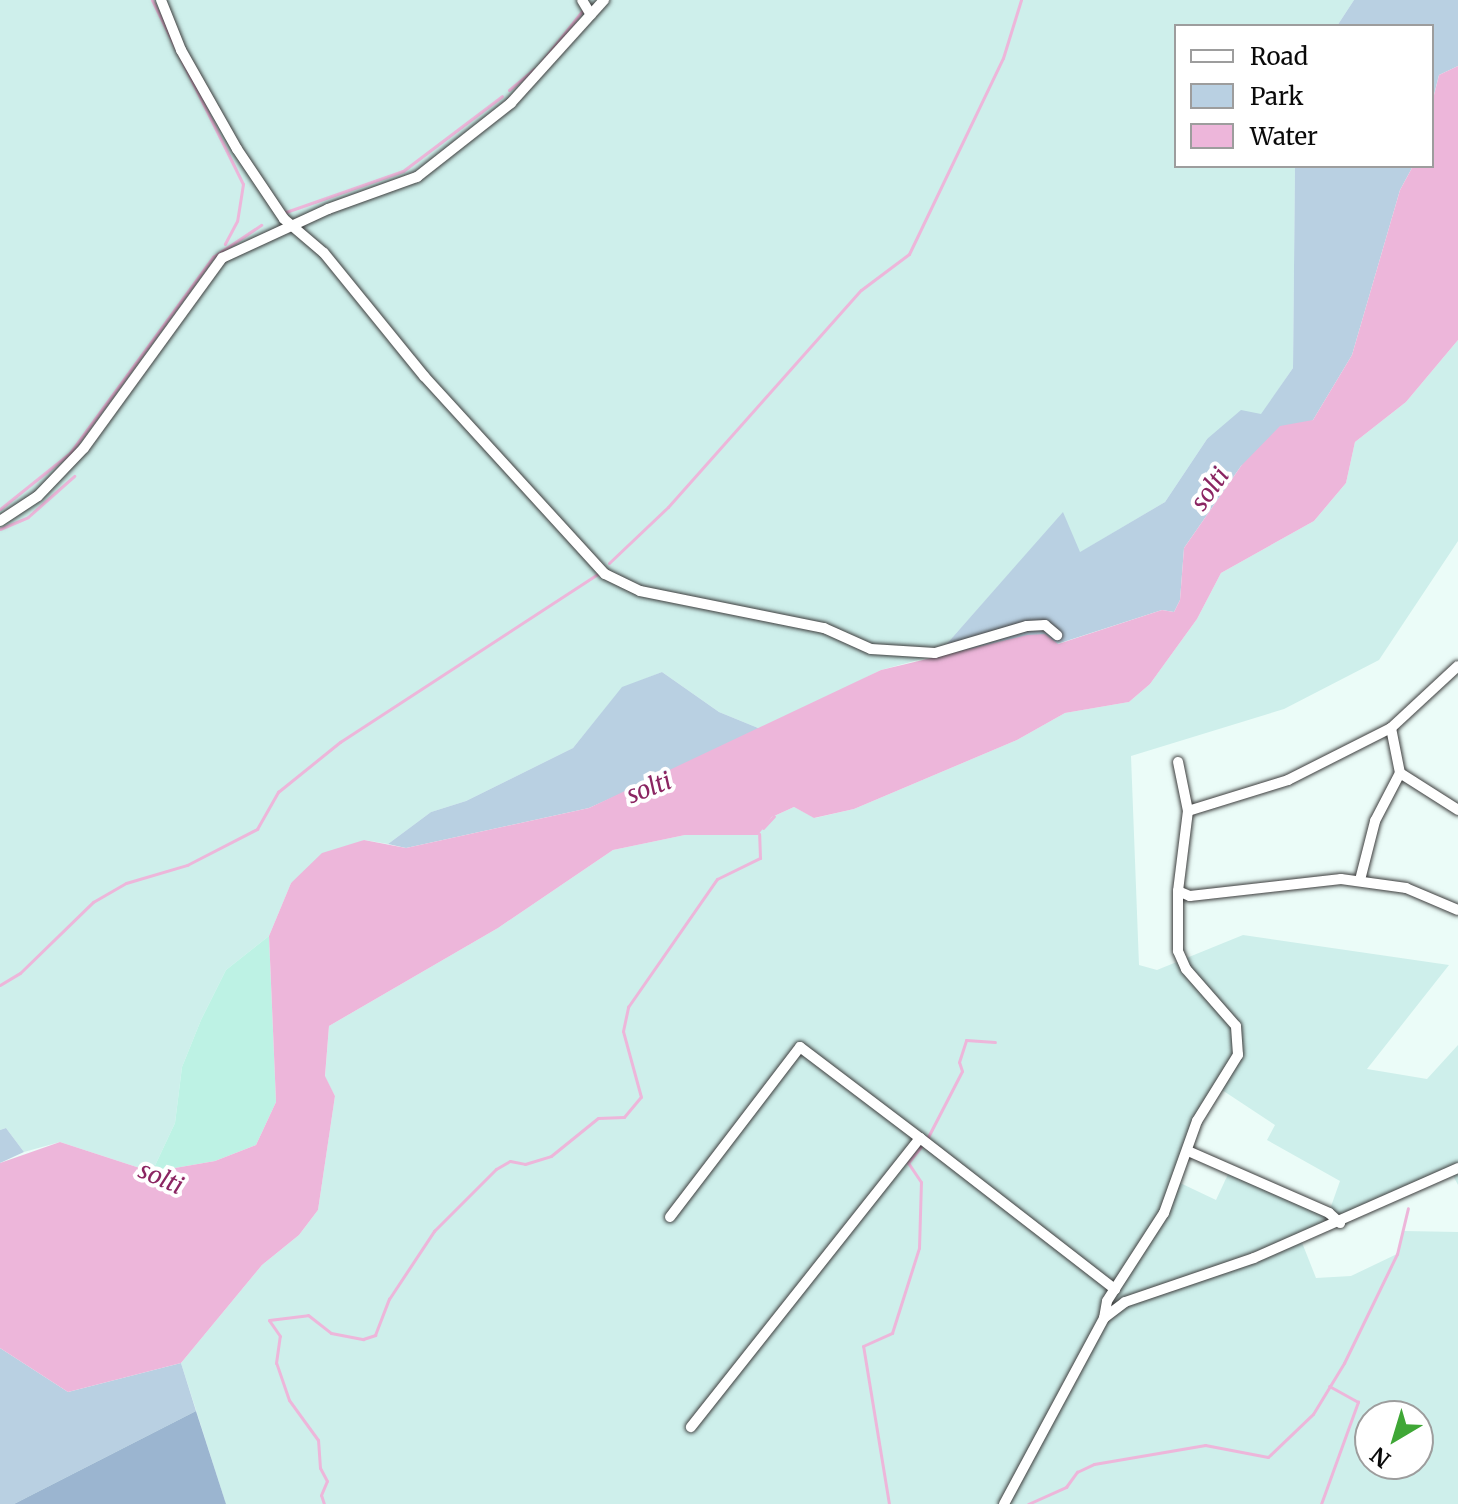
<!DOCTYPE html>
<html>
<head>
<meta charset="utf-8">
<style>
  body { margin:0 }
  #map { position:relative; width:1458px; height:1504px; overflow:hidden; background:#ebfcf8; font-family:Merriweather,serif }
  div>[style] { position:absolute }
  .farmland>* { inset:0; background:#ceefeb }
  .green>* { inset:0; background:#b9d0e2 }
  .forest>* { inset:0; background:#9bb5d0 }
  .sand>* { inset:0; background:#bdf2e4 }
  .water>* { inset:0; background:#edb6da }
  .stream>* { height:3px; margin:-1.5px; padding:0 1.5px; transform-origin:1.5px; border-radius:1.5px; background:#edb6da }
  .roads { filter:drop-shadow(0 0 2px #3d3d3d) drop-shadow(0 0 2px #3d3d3d) }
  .street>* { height:10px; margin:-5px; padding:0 5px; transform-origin:5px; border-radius:5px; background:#fff }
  span { translate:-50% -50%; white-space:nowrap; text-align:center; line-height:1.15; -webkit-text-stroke:8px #fff; paint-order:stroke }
  .water-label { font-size:24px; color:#8b2562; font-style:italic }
  .legend { position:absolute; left:1174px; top:24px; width:260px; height:144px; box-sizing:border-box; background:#fff; border:2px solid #9d9d9d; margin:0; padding:10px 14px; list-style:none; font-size:24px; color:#0a0a0a }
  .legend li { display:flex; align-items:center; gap:16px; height:40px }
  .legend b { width:40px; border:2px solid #9d9d9d }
  .north { position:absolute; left:1354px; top:1400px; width:80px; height:80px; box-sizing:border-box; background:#fff; border:2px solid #9d9d9d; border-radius:50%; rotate:218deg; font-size:22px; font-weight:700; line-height:32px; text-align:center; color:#0a0a0a }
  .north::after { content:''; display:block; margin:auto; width:28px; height:36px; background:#3fa736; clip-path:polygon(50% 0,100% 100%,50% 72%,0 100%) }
</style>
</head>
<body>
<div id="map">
  <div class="farmland">
    <i style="clip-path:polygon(0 0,1354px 0,1337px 26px,1176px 26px,1176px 166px,1295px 166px,1293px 368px,1261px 415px,1207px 439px,1165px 502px,1079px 553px,1063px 513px,937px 655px,881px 670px,763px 730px,719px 712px,662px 672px,622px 688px,573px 748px,466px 801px,431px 812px,388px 844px,364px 840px,291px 883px,269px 936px,226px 970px,201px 1020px,182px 1067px,175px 1123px,152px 1172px,60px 1142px,24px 1152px,6px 1128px,0 1130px)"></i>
    <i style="clip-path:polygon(evenodd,1458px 340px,1458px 541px,1379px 660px,1284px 709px,1131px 756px,1139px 965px,1157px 970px,1243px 935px,1449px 965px,1367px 1069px,1427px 1079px,1458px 1045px,1458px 1185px,1451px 1172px,1301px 1240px,1316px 1278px,1351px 1276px,1397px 1254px,1404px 1231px,1458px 1232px,1458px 1504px,226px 1504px,181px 1363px,262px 1265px,299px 1235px,318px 1210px,335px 1096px,325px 1077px,329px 1026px,498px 928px,613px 850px,685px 835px,757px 835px,772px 817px,794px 807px,815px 818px,854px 809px,1017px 740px,1065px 713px,1129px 702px,1150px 684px,1197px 619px,1221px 573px,1314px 521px,1346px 483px,1355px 442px,1406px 402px,1458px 340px,1219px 1088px,1275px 1125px,1267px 1140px,1340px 1181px,1329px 1212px,1230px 1170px,1216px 1200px,1176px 1181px,1202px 1113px,1219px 1088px,1458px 340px,1370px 1416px,1418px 1416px,1418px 1464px,1370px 1464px,1370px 1416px)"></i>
  </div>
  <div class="green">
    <i style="clip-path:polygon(1354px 0,1458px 0,1458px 66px,1439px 75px,1432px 103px,1432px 26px,1337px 26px)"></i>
    <i style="clip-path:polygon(1295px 166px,1413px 166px,1400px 190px,1352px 355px,1313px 420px,1241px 466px,1184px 548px,1180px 600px,1174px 612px,1162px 610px,1057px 644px,937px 655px,1063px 512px,1080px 552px,1165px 502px,1207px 439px,1241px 410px,1261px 414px,1293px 368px)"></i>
    <i style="clip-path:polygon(662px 672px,719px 712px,763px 730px,589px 808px,406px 848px,388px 844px,431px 812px,466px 801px,573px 748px,622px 687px)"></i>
    <i style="clip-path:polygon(6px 1128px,24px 1152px,0 1163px,0 1130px)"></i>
    <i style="clip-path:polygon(0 1348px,68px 1392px,181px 1363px,196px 1411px,14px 1504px,0 1504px)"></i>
  </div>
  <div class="forest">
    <i style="clip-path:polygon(196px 1411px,226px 1504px,14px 1504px)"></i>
  </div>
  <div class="sand">
    <i style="clip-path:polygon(269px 936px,276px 1102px,256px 1145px,215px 1161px,152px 1172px,175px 1123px,182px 1067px,201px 1020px,226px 970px)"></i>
  </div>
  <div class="water">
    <i style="clip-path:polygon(1458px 66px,1458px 340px,1406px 402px,1355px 442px,1346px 483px,1314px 521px,1221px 573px,1197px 619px,1150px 684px,1129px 702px,1065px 713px,1017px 740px,854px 809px,814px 818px,794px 807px,772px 817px,758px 835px,685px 835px,613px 850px,498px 928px,329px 1026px,325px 1076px,335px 1096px,318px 1210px,299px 1235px,262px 1265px,181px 1363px,68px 1392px,0 1348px,0 1163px,60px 1142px,152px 1172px,215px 1161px,256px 1145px,276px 1102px,269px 936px,291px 883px,322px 853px,364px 840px,406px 848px,589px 808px,881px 670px,1027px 635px,1045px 634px,1058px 644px,1162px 610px,1174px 612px,1180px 600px,1184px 548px,1241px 466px,1280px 426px,1313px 420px,1352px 355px,1400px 190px,1413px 166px,1432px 166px,1432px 103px,1439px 75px)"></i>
  </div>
  <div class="stream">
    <i style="left:152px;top:0;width:205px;rotate:63.7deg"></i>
    <i style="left:243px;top:184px;width:37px;rotate:99deg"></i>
    <i style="left:237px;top:221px;width:26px;rotate:118deg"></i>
    <i style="left:540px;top:64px;width:69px;rotate:-51.5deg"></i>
    <i style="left:509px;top:90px;width:33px;rotate:-40deg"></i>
    <i style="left:283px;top:213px;width:127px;rotate:-19.3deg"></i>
    <i style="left:403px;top:171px;width:124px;rotate:-37.1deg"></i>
    <i style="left:0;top:509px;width:90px;rotate:-38.7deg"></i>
    <i style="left:70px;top:453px;width:243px;rotate:-53.9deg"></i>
    <i style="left:213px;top:257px;width:58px;rotate:-33.7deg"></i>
    <i style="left:0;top:529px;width:30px;rotate:-23deg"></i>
    <i style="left:28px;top:517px;width:62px;rotate:-41.7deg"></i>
    <i style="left:609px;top:563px;width:81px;rotate:-43.5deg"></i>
    <i style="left:668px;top:507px;width:290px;rotate:-48.4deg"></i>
    <i style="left:861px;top:290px;width:60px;rotate:-36.9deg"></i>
    <i style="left:909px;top:254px;width:217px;rotate:-64.4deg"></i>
    <i style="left:1003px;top:58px;width:61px;rotate:-72.8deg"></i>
    <i style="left:763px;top:828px;width:16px;rotate:-47deg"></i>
    <i style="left:0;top:985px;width:23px;rotate:-31deg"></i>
    <i style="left:20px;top:973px;width:102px;rotate:-44.2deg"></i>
    <i style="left:93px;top:902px;width:38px;rotate:-30deg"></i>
    <i style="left:126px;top:883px;width:64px;rotate:-16.4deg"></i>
    <i style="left:187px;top:865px;width:79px;rotate:-27.2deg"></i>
    <i style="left:257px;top:829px;width:43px;rotate:-60.4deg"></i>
    <i style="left:278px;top:792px;width:80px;rotate:-38.9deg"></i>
    <i style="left:340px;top:742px;width:308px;rotate:-33.1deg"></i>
    <i style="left:324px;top:1504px;width:9px;rotate:-108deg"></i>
    <i style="left:321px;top:1495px;width:15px;rotate:-67deg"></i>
    <i style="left:327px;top:1481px;width:15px;rotate:-118deg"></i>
    <i style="left:320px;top:1468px;width:28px;rotate:-94deg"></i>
    <i style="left:318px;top:1440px;width:49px;rotate:-125.9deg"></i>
    <i style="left:289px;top:1400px;width:39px;rotate:-109deg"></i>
    <i style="left:276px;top:1363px;width:27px;rotate:-82deg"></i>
    <i style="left:280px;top:1336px;width:19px;rotate:-125deg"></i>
    <i style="left:269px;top:1320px;width:39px;rotate:-7deg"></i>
    <i style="left:308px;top:1315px;width:29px;rotate:38deg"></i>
    <i style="left:331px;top:1333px;width:33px;rotate:11deg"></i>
    <i style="left:363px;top:1339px;width:13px;rotate:-18deg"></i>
    <i style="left:375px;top:1335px;width:39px;rotate:-69deg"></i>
    <i style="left:389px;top:1299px;width:82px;rotate:-56.5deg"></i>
    <i style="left:434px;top:1231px;width:88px;rotate:-45deg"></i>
    <i style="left:496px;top:1169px;width:16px;rotate:-30deg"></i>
    <i style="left:510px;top:1161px;width:15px;rotate:11deg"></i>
    <i style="left:525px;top:1164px;width:27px;rotate:-17deg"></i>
    <i style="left:551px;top:1156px;width:60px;rotate:-39deg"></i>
    <i style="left:598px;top:1118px;width:26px;rotate:-2deg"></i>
    <i style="left:624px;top:1117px;width:26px;rotate:-50deg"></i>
    <i style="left:641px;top:1097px;width:68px;rotate:-105.3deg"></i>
    <i style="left:623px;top:1031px;width:25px;rotate:-78deg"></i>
    <i style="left:628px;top:1007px;width:156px;rotate:-55.2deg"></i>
    <i style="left:717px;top:879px;width:48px;rotate:-26deg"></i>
    <i style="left:760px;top:858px;width:24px;rotate:-92deg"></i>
    <i style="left:889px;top:1504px;width:160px;rotate:-99.3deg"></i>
    <i style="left:863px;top:1346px;width:32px;rotate:-24deg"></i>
    <i style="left:892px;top:1333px;width:89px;rotate:-72.4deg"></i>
    <i style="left:919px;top:1248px;width:66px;rotate:-88.3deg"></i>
    <i style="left:921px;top:1182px;width:23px;rotate:-124deg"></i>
    <i style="left:908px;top:1163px;width:33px;rotate:-52deg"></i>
    <i style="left:928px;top:1137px;width:74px;rotate:-62.7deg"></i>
    <i style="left:962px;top:1071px;width:9px;rotate:-108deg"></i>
    <i style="left:959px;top:1062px;width:23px;rotate:-72deg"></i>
    <i style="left:966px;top:1040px;width:29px;rotate:4deg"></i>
    <i style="left:1028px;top:1504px;width:42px;rotate:-24.1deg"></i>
    <i style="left:1066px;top:1487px;width:19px;rotate:-54deg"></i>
    <i style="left:1077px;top:1472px;width:19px;rotate:-25deg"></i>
    <i style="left:1094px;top:1464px;width:113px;rotate:-9.7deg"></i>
    <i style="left:1205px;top:1445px;width:64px;rotate:10.8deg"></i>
    <i style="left:1268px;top:1457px;width:62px;rotate:-43.7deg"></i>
    <i style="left:1313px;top:1414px;width:60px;rotate:-58.7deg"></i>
    <i style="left:1344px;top:1363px;width:121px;rotate:-64.1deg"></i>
    <i style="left:1397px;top:1254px;width:47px;rotate:-76.6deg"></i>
    <i style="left:1321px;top:1504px;width:109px;rotate:-70.1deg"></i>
    <i style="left:1358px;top:1402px;width:33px;rotate:-151deg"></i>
  </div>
  <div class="roads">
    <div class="street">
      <i style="left:161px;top:0;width:54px;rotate:68.2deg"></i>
      <i style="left:181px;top:50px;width:114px;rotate:60.5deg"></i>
      <i style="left:237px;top:149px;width:84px;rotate:56.1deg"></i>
      <i style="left:284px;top:219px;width:52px;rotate:40.4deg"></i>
      <i style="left:324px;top:253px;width:159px;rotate:50.9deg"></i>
      <i style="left:424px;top:376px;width:268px;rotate:47.6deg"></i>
      <i style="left:605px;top:574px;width:39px;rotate:26deg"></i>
      <i style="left:640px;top:591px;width:188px;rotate:11.4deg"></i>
      <i style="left:824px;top:628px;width:51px;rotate:24.1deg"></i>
      <i style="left:871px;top:649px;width:64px;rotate:3.6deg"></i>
      <i style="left:935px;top:653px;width:96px;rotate:-16.4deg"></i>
      <i style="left:1027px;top:626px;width:18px;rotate:-3deg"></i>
      <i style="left:1045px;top:625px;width:16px;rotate:40deg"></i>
      <i style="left:582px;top:0;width:17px;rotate:59deg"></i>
      <i style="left:0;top:521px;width:45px;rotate:-33.3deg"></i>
      <i style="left:38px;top:496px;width:66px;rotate:-46.2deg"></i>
      <i style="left:84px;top:448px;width:235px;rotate:-54deg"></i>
      <i style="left:222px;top:258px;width:117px;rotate:-24.8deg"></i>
      <i style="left:328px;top:209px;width:95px;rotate:-19.8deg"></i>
      <i style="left:417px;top:177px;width:120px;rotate:-38.2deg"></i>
      <i style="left:511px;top:103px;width:139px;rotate:-47.9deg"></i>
      <i style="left:1391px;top:728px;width:46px;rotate:78.7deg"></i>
      <i style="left:1400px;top:773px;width:69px;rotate:32.5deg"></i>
      <i style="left:1188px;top:811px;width:105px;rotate:-17.2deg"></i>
      <i style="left:1288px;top:780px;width:115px;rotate:-26.8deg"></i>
      <i style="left:1391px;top:728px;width:91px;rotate:-42.8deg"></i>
      <i style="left:1360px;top:880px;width:61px;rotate:-75.7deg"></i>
      <i style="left:1375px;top:821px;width:54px;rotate:-62.5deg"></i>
      <i style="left:1178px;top:891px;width:13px;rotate:23deg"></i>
      <i style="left:1190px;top:896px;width:152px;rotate:-6.4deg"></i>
      <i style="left:1341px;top:879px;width:66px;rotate:7.9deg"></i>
      <i style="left:1406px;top:888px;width:56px;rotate:22.9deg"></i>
      <i style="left:920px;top:1138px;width:247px;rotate:37.8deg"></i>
      <i style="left:1188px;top:1151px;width:154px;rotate:23.7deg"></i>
      <i style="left:1329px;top:1213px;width:15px;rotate:42deg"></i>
      <i style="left:670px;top:1217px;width:214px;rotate:-52.6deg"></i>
      <i style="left:800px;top:1047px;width:151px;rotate:37.2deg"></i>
      <i style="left:920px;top:1138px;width:369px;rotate:128.4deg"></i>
      <i style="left:1104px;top:1318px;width:17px;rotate:-80deg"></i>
      <i style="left:1107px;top:1301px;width:105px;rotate:-57.1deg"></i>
      <i style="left:1164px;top:1213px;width:98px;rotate:-70.3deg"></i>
      <i style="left:1197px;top:1121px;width:78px;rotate:-58.2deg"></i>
      <i style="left:1238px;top:1055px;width:29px;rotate:-94deg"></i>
      <i style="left:1236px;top:1026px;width:76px;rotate:-131.3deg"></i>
      <i style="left:1186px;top:969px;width:20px;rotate:-114deg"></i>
      <i style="left:1178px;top:951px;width:60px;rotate:-90deg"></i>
      <i style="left:1178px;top:891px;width:81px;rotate:-82.9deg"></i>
      <i style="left:1188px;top:811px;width:50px;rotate:-101.5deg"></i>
      <i style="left:1004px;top:1504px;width:211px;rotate:-61.7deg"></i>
      <i style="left:1104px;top:1318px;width:26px;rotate:-37deg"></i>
      <i style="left:1125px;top:1302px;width:136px;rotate:-18.8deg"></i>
      <i style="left:1254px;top:1258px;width:223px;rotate:-23.8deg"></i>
    </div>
  </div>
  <div class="water-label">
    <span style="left:1210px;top:489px;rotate:-54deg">solti</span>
    <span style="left:649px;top:788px;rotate:-21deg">solti</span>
    <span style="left:161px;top:1178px;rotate:24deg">solti</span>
  </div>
  <ul class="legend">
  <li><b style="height:10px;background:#fff"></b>Road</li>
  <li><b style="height:22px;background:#b9d0e2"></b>Park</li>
  <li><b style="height:22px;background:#edb6da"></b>Water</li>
  </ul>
  <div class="north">N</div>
</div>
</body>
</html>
